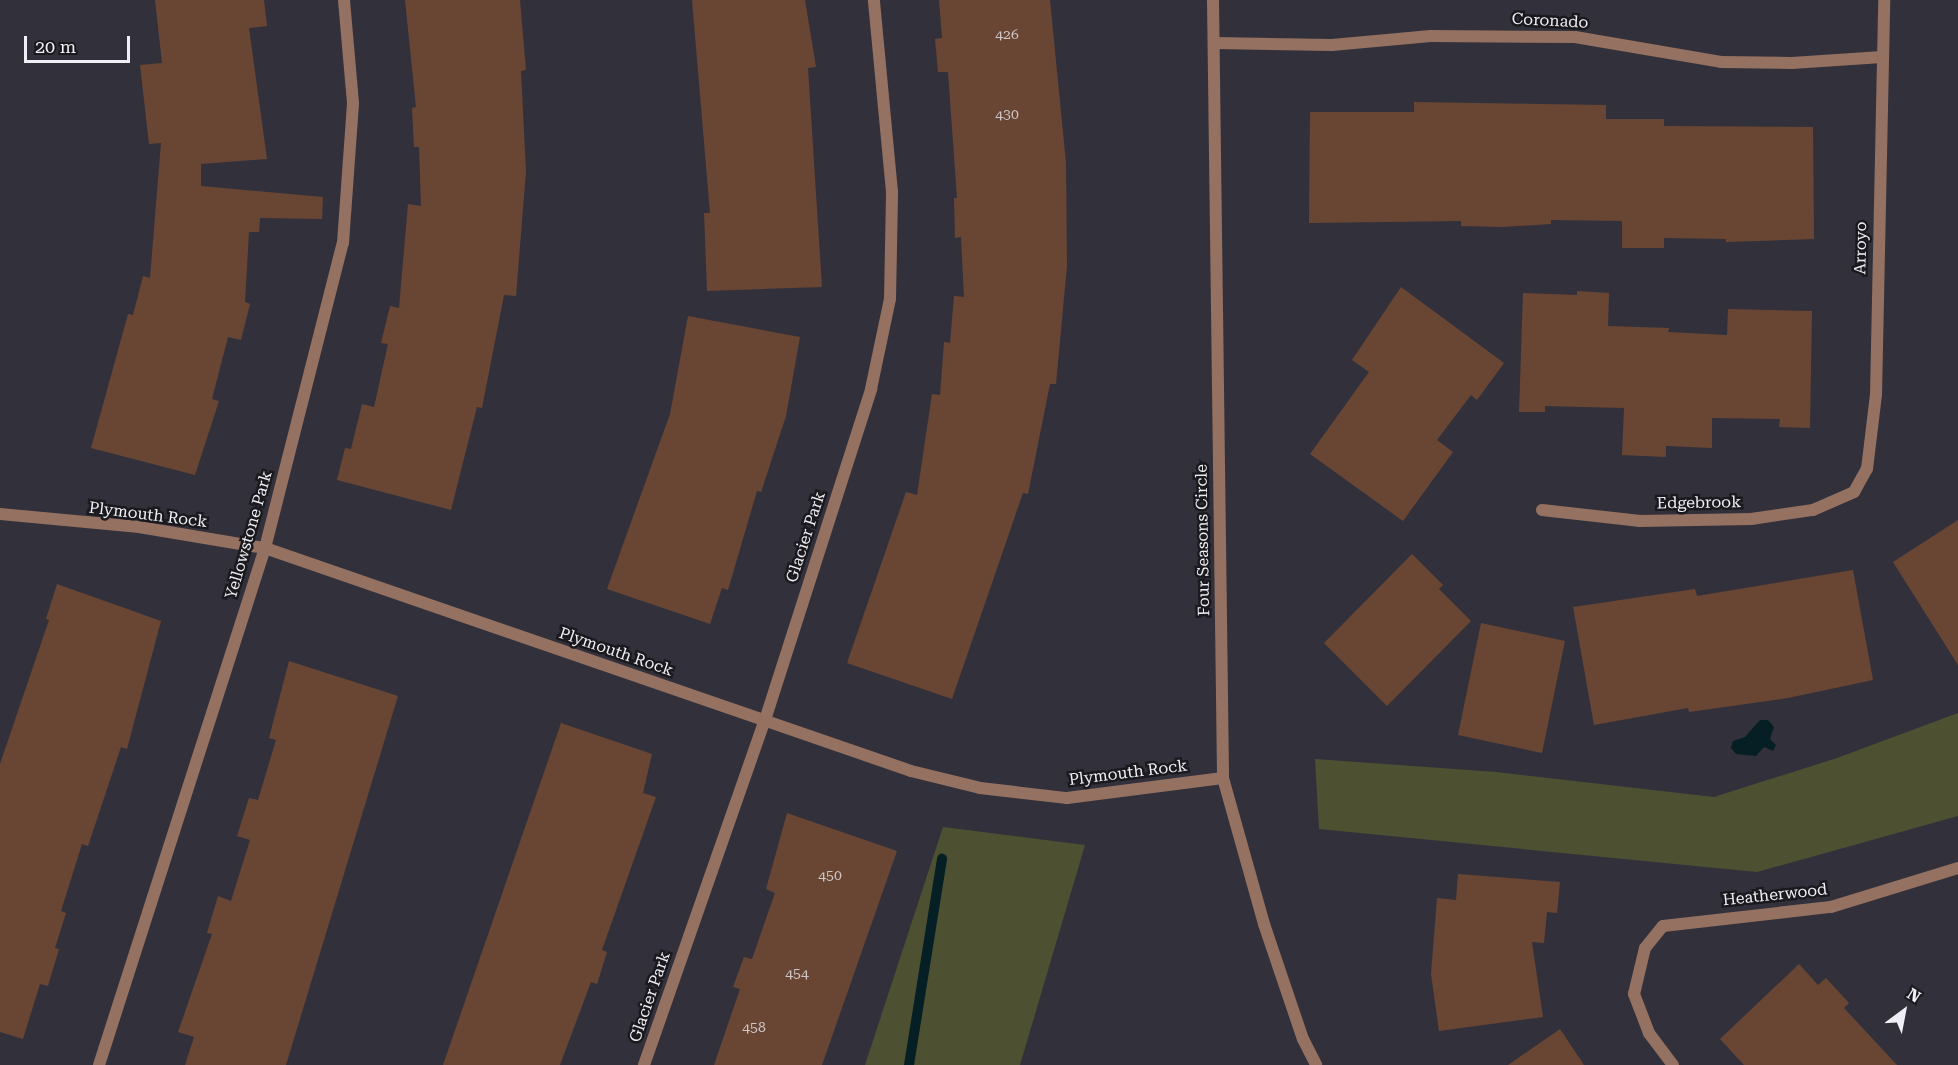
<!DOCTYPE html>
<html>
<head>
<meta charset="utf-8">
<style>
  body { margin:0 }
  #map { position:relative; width:1958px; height:1065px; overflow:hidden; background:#32313b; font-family:"Roboto Serif",serif }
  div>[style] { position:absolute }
  .green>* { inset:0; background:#4d5132 }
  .water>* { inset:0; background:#051f24 }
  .stream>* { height:10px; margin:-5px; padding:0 5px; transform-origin:5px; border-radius:5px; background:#051f24 }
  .building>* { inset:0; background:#694634 }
  .street>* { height:12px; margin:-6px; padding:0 6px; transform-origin:6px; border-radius:6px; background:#957161 }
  span { translate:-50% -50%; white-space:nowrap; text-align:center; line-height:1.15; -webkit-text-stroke:5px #1a1a1e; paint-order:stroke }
  .number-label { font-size:14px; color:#cec5c5 }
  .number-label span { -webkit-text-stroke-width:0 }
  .street-label { font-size:16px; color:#f0eff5 }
  .north { position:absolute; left:1874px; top:981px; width:60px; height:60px; -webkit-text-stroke:4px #1a1a1e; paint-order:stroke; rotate:32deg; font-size:16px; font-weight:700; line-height:24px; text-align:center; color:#f0eff5 }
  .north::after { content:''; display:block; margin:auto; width:21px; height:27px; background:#f0eff5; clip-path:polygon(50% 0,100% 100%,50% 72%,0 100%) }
  .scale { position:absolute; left:24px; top:36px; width:106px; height:27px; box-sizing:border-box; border:3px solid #f0eff5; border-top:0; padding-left:8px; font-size:18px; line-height:21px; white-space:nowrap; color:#f0eff5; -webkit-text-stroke:4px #1a1a1e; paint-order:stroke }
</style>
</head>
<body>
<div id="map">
  <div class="green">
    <i style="clip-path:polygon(1958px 713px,1958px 816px,1757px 872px,1319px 829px,1315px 759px,1496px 772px,1714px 797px,1837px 758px)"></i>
    <i style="clip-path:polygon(943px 827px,1085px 845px,1020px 1065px,865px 1065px)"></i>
  </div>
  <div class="water">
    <i style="clip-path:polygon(1760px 720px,1768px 720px,1774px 727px,1770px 739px,1776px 745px,1773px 751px,1764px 747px,1756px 756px,1736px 754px,1731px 748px,1733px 741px,1745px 737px)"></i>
  </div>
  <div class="stream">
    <i style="left:909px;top:1065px;width:209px;rotate:-80.9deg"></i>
  </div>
  <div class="building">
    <i style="clip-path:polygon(155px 0,264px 0,267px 26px,249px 28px,267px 159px,201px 164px,201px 186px,323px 197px,322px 219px,260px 218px,259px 232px,249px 232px,245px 302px,250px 304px,241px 340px,228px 337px,212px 399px,219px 401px,195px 475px,91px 448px,128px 314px,133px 315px,143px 276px,150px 278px,161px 143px,149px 144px,140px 65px,162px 63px)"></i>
    <i style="clip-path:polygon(405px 0,520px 0,526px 70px,521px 71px,526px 171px,516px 296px,504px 295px,482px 408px,477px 407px,451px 510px,337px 480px,345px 448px,351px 449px,362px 404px,374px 407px,388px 344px,381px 343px,390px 306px,399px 308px,408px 204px,421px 206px,419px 147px,414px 147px,412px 108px,416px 107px)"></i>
    <i style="clip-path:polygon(692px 0,805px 0,816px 67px,808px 68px,822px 287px,707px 291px,704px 213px,710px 213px)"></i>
    <i style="clip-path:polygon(939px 0,1050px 0,1066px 163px,1067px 266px,1056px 384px,1050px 384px,1028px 494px,1023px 493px,952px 699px,847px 663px,906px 492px,917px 495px,932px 394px,940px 395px,944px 342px,950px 343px,954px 296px,964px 297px,961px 237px,955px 238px,954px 198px,957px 198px,948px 72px,938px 72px,935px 39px,942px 38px)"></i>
    <i style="clip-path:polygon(1414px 102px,1606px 105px,1606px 119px,1664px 119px,1664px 126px,1813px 127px,1814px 239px,1726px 242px,1726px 239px,1664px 238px,1664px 248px,1622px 248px,1622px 221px,1551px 220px,1551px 224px,1502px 227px,1461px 226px,1461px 221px,1309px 223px,1310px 112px,1414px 112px)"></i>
    <i style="clip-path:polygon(1401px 287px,1504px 363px,1477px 400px,1471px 395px,1437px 440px,1453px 452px,1403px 521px,1310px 454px,1369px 372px,1352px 360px)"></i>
    <i style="clip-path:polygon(1577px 291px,1609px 293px,1608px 326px,1669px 328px,1668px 332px,1727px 335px,1728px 309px,1812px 311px,1810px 428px,1779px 427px,1780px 419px,1712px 418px,1712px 448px,1666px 446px,1666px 457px,1622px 455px,1624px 408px,1545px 406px,1545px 412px,1519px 412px,1523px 293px,1577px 295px)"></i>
    <i style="clip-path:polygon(688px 316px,800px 337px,786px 416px,761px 492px,757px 491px,728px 590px,722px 588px,710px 624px,607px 589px,670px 414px)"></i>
    <i style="clip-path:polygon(1958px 520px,1958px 665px,1893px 562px)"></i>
    <i style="clip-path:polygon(1412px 554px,1443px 585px,1439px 589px,1471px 621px,1387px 706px,1324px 643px)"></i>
    <i style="clip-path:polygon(1853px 570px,1873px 680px,1788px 698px,1689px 712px,1688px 708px,1594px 725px,1573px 607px,1695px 589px,1697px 596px)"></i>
    <i style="clip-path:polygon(57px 584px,161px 621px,127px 749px,121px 747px,88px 846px,82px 844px,61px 911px,66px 913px,55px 948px,59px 949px,48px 986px,40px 984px,23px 1039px,0 1032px,0 764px,49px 620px,46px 619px)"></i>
    <i style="clip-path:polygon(1481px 623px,1565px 641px,1542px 753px,1458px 735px)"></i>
    <i style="clip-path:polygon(289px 661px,398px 696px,286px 1065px,185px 1065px,194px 1037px,178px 1032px,212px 934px,207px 933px,218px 896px,231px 901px,250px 840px,237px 836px,249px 798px,258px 800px,276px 740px,269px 738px)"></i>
    <i style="clip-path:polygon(561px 723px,652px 754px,643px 793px,656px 797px,602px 950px,607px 952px,597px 984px,591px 982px,560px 1065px,443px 1065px)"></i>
    <i style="clip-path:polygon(787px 813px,897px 851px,822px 1065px,714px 1065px,740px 989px,733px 987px,744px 957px,752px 959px,775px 893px,766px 889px)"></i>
    <i style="clip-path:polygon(1458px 874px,1560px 882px,1557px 913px,1547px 912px,1544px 943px,1532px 942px,1543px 1017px,1439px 1031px,1431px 974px,1437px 898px,1456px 900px)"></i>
    <i style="clip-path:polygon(1799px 964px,1818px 985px,1826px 978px,1849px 1003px,1844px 1008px,1897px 1065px,1744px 1065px,1720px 1039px)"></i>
    <i style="clip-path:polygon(1560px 1029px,1584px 1065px,1508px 1065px)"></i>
  </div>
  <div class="street">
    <i style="left:1213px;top:0;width:778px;rotate:89.26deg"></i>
    <i style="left:1223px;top:778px;width:152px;rotate:74.3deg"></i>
    <i style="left:1264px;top:924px;width:121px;rotate:71.3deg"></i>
    <i style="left:1303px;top:1039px;width:29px;rotate:63deg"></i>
    <i style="left:1214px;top:43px;width:118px;rotate:1deg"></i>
    <i style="left:1332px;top:45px;width:99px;rotate:-5.2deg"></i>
    <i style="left:1431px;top:36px;width:144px;rotate:0.4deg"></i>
    <i style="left:1575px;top:37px;width:148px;rotate:9.7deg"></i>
    <i style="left:1721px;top:62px;width:71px;rotate:0.8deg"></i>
    <i style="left:1792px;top:63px;width:90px;rotate:-3.8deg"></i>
    <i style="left:1542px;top:510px;width:99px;rotate:6.4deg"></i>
    <i style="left:1640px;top:521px;width:111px;rotate:-1deg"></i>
    <i style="left:1751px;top:519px;width:63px;rotate:-8.3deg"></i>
    <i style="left:1813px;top:510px;width:45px;rotate:-23.7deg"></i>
    <i style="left:1854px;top:492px;width:26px;rotate:-61deg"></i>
    <i style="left:1867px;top:469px;width:75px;rotate:-83.1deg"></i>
    <i style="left:1876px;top:395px;width:395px;rotate:-88.8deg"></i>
    <i style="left:0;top:514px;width:140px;rotate:5.3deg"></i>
    <i style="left:139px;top:527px;width:128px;rotate:9.5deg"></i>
    <i style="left:265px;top:548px;width:683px;rotate:19.04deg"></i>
    <i style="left:911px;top:771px;width:71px;rotate:13.8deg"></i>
    <i style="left:980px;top:788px;width:88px;rotate:6.6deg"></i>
    <i style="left:1067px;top:798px;width:157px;rotate:-7.3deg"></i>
    <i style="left:99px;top:1065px;width:543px;rotate:-72.2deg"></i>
    <i style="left:265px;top:548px;width:315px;rotate:-75.7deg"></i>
    <i style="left:343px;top:243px;width:140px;rotate:-85.9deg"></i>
    <i style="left:353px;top:103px;width:103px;rotate:-95deg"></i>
    <i style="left:644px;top:1065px;width:366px;rotate:-70.7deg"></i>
    <i style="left:765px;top:720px;width:348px;rotate:-72.2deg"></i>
    <i style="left:871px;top:389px;width:92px;rotate:-78.1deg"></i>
    <i style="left:890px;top:299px;width:107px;rotate:-88.9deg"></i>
    <i style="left:892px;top:192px;width:193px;rotate:-95.4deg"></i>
    <i style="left:1673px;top:1065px;width:40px;rotate:-127deg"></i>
    <i style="left:1649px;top:1033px;width:42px;rotate:-111deg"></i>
    <i style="left:1634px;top:994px;width:47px;rotate:-76.6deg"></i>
    <i style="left:1645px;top:948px;width:28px;rotate:-51deg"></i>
    <i style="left:1663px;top:926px;width:169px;rotate:-6.5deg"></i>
    <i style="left:1831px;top:907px;width:133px;rotate:-17.1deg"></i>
  </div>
  <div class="number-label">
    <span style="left:1007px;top:34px">426</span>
    <span style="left:1007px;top:114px">430</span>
    <span style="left:830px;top:875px">450</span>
    <span style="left:797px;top:973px">454</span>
    <span style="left:754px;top:1027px">458</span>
  </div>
  <div class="street-label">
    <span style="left:1550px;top:21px;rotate:3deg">Coronado</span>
    <span style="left:1861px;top:248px;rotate:-89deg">Arroyo</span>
    <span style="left:1699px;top:503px;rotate:-1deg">Edgebrook</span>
    <span style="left:148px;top:515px;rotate:7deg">Plymouth Rock</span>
    <span style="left:249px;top:535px;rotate:-74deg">Yellowstone Park</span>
    <span style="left:806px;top:537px;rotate:-72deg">Glacier Park</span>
    <span style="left:1203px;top:540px;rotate:-91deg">Four Seasons Circle</span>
    <span style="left:616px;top:652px;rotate:19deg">Plymouth Rock</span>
    <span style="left:1128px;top:773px;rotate:-7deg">Plymouth Rock</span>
    <span style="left:1775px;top:895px;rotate:-6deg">Heatherwood</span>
    <span style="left:650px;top:997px;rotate:-71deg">Glacier Park</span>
  </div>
  <div class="north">N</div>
  <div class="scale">20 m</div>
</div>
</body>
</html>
